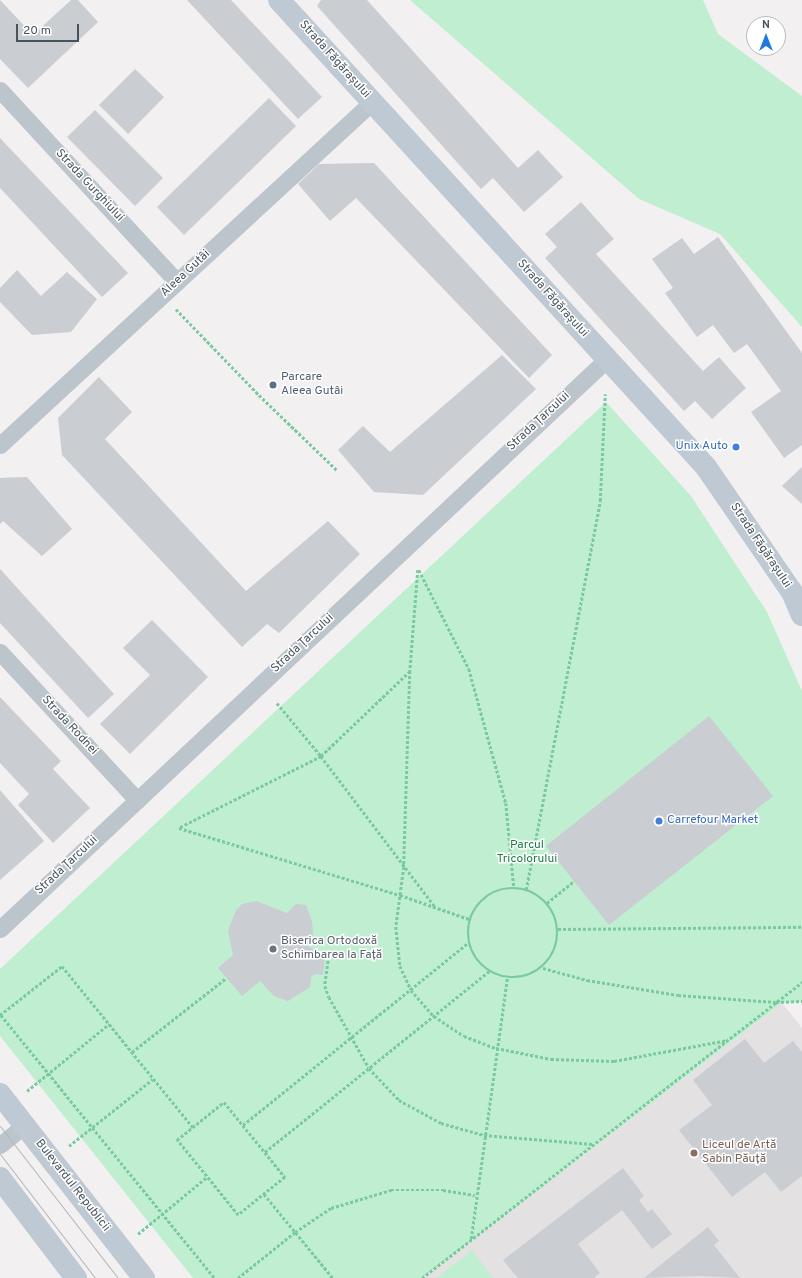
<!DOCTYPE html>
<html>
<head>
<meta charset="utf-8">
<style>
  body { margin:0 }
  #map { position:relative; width:802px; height:1278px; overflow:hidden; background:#f2f0f0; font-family:Overpass,sans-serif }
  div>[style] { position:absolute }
  .education>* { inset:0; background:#e3e1e2 }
  .green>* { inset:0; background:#c0eed0 }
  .building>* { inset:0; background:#cacdd2 }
  .path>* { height:2.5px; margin-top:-1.25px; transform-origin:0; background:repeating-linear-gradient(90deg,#79cb9f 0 3px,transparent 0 5px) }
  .path>.ring { margin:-1.25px; padding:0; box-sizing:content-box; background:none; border:2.5px solid #79cb9f; border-radius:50% }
  .street>* { height:17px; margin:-8.5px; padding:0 8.5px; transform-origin:8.5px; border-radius:8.5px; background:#bcc5cc }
  .secondary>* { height:22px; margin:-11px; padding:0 11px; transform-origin:11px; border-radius:11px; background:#bec9d3 }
  .tram>* { height:1px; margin:-0.5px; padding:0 0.5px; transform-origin:0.5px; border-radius:0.5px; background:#b2b5ba }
  .dots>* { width:11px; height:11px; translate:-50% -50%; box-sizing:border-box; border:2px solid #fff; border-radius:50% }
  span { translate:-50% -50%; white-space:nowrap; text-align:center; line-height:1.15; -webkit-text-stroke:3px #fff; paint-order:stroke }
  .street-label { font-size:12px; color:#48545d }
  .service-label { font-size:12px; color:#4e5e75 }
  .left { translate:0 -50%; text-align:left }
  .shop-label { font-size:12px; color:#366cbe }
  .right { translate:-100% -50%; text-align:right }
  .park-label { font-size:12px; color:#1a7d48 }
  .worship-label { font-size:12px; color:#5b616d }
  .education-label { font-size:12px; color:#785e54 }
  .north { position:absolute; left:746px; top:16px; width:40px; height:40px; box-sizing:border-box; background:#fff; border:1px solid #b6bbbe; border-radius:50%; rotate:0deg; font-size:11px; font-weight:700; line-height:16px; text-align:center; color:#48545d }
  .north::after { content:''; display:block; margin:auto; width:14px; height:18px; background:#1e7ade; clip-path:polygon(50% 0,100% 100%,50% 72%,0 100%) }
  .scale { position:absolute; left:16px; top:24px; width:63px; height:18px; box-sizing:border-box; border:2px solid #48545d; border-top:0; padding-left:5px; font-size:12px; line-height:14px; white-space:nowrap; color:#48545d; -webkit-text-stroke:3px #fff; paint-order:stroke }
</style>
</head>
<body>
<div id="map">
  <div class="education">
    <i style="clip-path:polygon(782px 1003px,802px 1028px,802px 1278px,423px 1278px)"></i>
  </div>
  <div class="green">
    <i style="clip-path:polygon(410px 0,703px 0,718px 34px,802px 96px,802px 327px,720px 234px,639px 199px)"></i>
    <i style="clip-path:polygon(606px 402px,691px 496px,767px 612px,802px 691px,802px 1002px,782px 1003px,423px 1278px,193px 1278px,0 1036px,0 969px)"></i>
    <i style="clip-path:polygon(472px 1250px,493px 1278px,436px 1278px)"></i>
  </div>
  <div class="building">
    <i style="clip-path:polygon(0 0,33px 35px,71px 0,78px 0,98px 22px,28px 88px,0 59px)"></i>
    <i style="clip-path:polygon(187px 0,231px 0,322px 97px,298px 119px)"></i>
    <i style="clip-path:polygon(321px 0,367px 0,518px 168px,538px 150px,563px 177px,524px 212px,493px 178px,481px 189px,317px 6px)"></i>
    <i style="clip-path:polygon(135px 69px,164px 97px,128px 134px,99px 105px)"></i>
    <i style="clip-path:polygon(269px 98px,296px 126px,184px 235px,157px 207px)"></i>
    <i style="clip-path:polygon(95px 110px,163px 178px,135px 206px,67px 137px)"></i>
    <i style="clip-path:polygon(0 138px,128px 273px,102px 297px,0 188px)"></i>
    <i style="clip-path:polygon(374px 163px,552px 355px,529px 378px,356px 198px,330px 221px,298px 184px,319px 164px)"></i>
    <i style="clip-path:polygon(581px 202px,614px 239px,596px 254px,703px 371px,719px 357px,746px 388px,712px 419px,695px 401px,684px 411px,545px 258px,557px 247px,545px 234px)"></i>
    <i style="clip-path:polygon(718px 237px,802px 353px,802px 445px,784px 458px,751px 412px,781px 391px,747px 344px,734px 353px,713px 325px,697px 337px,665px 293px,673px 288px,652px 259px,682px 238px,694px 254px)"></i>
    <i style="clip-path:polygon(17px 270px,41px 296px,67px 272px,97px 299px,71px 332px,32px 335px,0 302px,0 288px)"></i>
    <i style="clip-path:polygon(502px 355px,536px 389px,423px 495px,374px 492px,338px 450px,363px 426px,390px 452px)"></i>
    <i style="clip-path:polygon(99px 377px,132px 412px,105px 439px,246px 591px,328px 521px,360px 554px,279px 633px,267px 624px,242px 647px,62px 455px,58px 418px)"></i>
    <i style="clip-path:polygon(802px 467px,802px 504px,782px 486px)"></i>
    <i style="clip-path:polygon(27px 477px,72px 529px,42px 556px,3px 521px,0 524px,0 478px)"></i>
    <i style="clip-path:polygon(0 569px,114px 694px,88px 718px,0 623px)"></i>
    <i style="clip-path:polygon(152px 620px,208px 677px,130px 754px,100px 724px,150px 675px,123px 648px)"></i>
    <i style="clip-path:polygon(0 697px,61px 761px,53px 769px,90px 808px,53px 843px,18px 805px,29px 794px,0 763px)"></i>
    <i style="clip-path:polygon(709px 716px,773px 796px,609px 925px,546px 846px)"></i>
    <i style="clip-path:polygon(0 790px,44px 841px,0 880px)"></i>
    <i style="clip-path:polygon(256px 901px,287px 913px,296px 904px,306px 905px,312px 921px,313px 934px,308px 946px,325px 956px,323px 975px,315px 974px,311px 977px,310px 987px,288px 1001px,274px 996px,260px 981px,242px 996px,218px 968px,233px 955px,228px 931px,236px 910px,242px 904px)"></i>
    <i style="clip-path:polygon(745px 1039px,764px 1063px,793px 1041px,802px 1052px,802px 1176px,781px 1192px,765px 1172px,732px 1197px,679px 1130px,712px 1105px,693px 1080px)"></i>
    <i style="clip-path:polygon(623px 1168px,644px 1196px,639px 1200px,648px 1212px,652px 1209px,672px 1234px,652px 1249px,622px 1210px,578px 1244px,600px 1273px,594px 1278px,518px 1278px,503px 1260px)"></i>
    <i style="clip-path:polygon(708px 1227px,719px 1241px,714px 1245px,740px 1278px,699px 1276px,644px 1278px)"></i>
  </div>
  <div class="path">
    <i style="left:176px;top:309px;width:120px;rotate:46deg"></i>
    <i style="left:259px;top:395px;width:108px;rotate:43.9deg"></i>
    <i style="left:418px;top:570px;width:101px;rotate:94.5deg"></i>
    <i style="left:410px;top:671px;width:196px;rotate:91.8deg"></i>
    <i style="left:404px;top:867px;width:61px;rotate:97.6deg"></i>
    <i style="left:396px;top:927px;width:39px;rotate:84deg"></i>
    <i style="left:400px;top:966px;width:26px;rotate:65deg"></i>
    <i style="left:411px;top:990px;width:35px;rotate:49deg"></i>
    <i style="left:434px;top:1016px;width:36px;rotate:34deg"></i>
    <i style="left:464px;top:1036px;width:34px;rotate:21deg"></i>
    <i style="left:496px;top:1048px;width:56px;rotate:11.3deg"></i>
    <i style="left:551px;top:1059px;width:63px;rotate:1.8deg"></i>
    <i style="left:614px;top:1061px;width:116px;rotate:-10.4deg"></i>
    <i style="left:419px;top:570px;width:111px;rotate:63.2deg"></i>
    <i style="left:469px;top:669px;width:139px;rotate:74.6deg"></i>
    <i style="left:506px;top:803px;width:85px;rotate:84.6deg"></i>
    <i style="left:277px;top:703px;width:69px;rotate:50.3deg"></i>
    <i style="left:321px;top:756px;width:189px;rotate:52.9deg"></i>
    <i style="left:180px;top:827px;width:158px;rotate:-26.7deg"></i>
    <i style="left:321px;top:756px;width:123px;rotate:-43.7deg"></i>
    <i style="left:179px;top:828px;width:231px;rotate:16.9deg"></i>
    <i style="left:400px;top:895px;width:73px;rotate:19.2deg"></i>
    <i class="ring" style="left:468px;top:888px;width:87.5px;height:87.5px"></i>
    <i style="left:526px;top:890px;width:396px;rotate:-79.2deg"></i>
    <i style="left:600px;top:501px;width:107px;rotate:-87.3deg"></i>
    <i style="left:547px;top:903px;width:35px;rotate:-39deg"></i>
    <i style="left:558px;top:929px;width:244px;rotate:-0.5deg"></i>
    <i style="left:329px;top:956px;width:30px;rotate:98deg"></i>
    <i style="left:325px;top:986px;width:12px;rotate:70deg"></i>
    <i style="left:329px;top:997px;width:81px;rotate:60.6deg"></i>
    <i style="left:369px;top:1068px;width:44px;rotate:46.8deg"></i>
    <i style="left:399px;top:1100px;width:48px;rotate:28.7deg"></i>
    <i style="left:441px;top:1123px;width:45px;rotate:15.6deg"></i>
    <i style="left:484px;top:1135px;width:109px;rotate:4.7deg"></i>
    <i style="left:543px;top:968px;width:46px;rotate:15.3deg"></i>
    <i style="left:587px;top:980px;width:92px;rotate:9.4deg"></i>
    <i style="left:678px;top:995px;width:98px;rotate:4.1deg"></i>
    <i style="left:776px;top:1002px;width:26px;rotate:-2deg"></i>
    <i style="left:0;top:1015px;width:79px;rotate:-38.3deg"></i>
    <i style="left:62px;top:966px;width:208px;rotate:50.9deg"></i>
    <i style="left:1px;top:1015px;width:339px;rotate:50.9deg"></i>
    <i style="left:132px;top:1052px;width:120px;rotate:-38.2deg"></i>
    <i style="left:27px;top:1091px;width:106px;rotate:-39.3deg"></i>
    <i style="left:224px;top:1102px;width:97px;rotate:50.9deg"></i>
    <i style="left:285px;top:1177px;width:60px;rotate:141deg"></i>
    <i style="left:238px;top:1215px;width:97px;rotate:-129.1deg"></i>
    <i style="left:177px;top:1140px;width:60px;rotate:-39deg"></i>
    <i style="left:243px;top:1125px;width:289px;rotate:-39deg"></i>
    <i style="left:69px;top:1146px;width:107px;rotate:-38.6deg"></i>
    <i style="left:265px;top:1152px;width:288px;rotate:-38.9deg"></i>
    <i style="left:264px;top:1194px;width:109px;rotate:50.6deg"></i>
    <i style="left:138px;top:1234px;width:89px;rotate:-39.6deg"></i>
    <i style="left:471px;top:1239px;width:263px;rotate:-82.1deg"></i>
    <i style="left:238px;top:1278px;width:73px;rotate:-38.9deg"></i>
    <i style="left:295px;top:1232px;width:43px;rotate:-33.7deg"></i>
    <i style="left:331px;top:1208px;width:63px;rotate:-16.7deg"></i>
    <i style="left:391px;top:1190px;width:52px"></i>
    <i style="left:443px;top:1190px;width:32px;rotate:9deg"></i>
    <i style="left:422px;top:1278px;width:482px;rotate:-37.9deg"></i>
  </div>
  <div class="street">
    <i style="left:0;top:90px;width:261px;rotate:47.3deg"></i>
    <i style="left:0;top:445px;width:506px;rotate:-42.68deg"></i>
    <i style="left:0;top:652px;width:202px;rotate:47.2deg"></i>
    <i style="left:0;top:929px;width:833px;rotate:-43.2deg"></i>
    <i style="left:0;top:1145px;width:32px;rotate:-39deg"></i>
  </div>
  <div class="secondary">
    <i style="left:279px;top:0;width:633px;rotate:47.56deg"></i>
    <i style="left:706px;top:467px;width:152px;rotate:55.5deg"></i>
    <i style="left:792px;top:592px;width:25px;rotate:67deg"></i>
    <i style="left:0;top:1094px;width:234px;rotate:52deg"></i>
    <i style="left:0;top:1178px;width:126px;rotate:52.8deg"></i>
  </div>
  <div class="tram">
    <i style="left:0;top:1126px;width:192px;rotate:52.2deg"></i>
    <i style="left:0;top:1154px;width:156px;rotate:52.5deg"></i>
  </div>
  <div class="dots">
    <i style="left:273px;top:385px;background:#5c6f8a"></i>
    <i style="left:736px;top:447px;background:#3f7fe0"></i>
    <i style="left:659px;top:821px;background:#3f7fe0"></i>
    <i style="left:273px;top:949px;background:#6b7280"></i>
    <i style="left:694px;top:1153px;background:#8d6e63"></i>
  </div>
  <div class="street-label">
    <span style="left:334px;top:60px;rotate:48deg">Strada Făgărașului</span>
    <span style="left:89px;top:186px;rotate:47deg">Strada Gurghiului</span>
    <span style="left:186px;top:274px;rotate:-43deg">Aleea Gutâi</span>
    <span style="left:552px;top:299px;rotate:48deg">Strada Făgărașului</span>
    <span style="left:539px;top:422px;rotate:-43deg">Strada Țarcului</span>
    <span style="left:760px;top:546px;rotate:56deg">Strada Făgărașului</span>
    <span style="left:303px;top:644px;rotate:-43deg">Strada Țarcului</span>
    <span style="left:69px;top:726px;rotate:47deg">Strada Rodnei</span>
    <span style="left:67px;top:866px;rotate:-43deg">Strada Țarcului</span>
    <span style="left:72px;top:1186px;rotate:52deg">Bulevardul Republicii</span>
  </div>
  <div class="service-label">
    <span class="left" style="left:281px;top:385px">Parcare<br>Aleea Gutâi</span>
  </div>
  <div class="shop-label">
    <span class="right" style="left:728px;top:447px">Unix Auto</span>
    <span class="left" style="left:667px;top:821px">Carrefour Market</span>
  </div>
  <div class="park-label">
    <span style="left:527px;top:853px">Parcul<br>Tricolorului</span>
  </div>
  <div class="worship-label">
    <span class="left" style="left:281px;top:949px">Biserica Ortodoxă<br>Schimbarea la Față</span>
  </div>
  <div class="education-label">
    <span class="left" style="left:702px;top:1153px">Liceul de Artă<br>Sabin Păuță</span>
  </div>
  <div class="north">N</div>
  <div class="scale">20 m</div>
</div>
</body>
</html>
